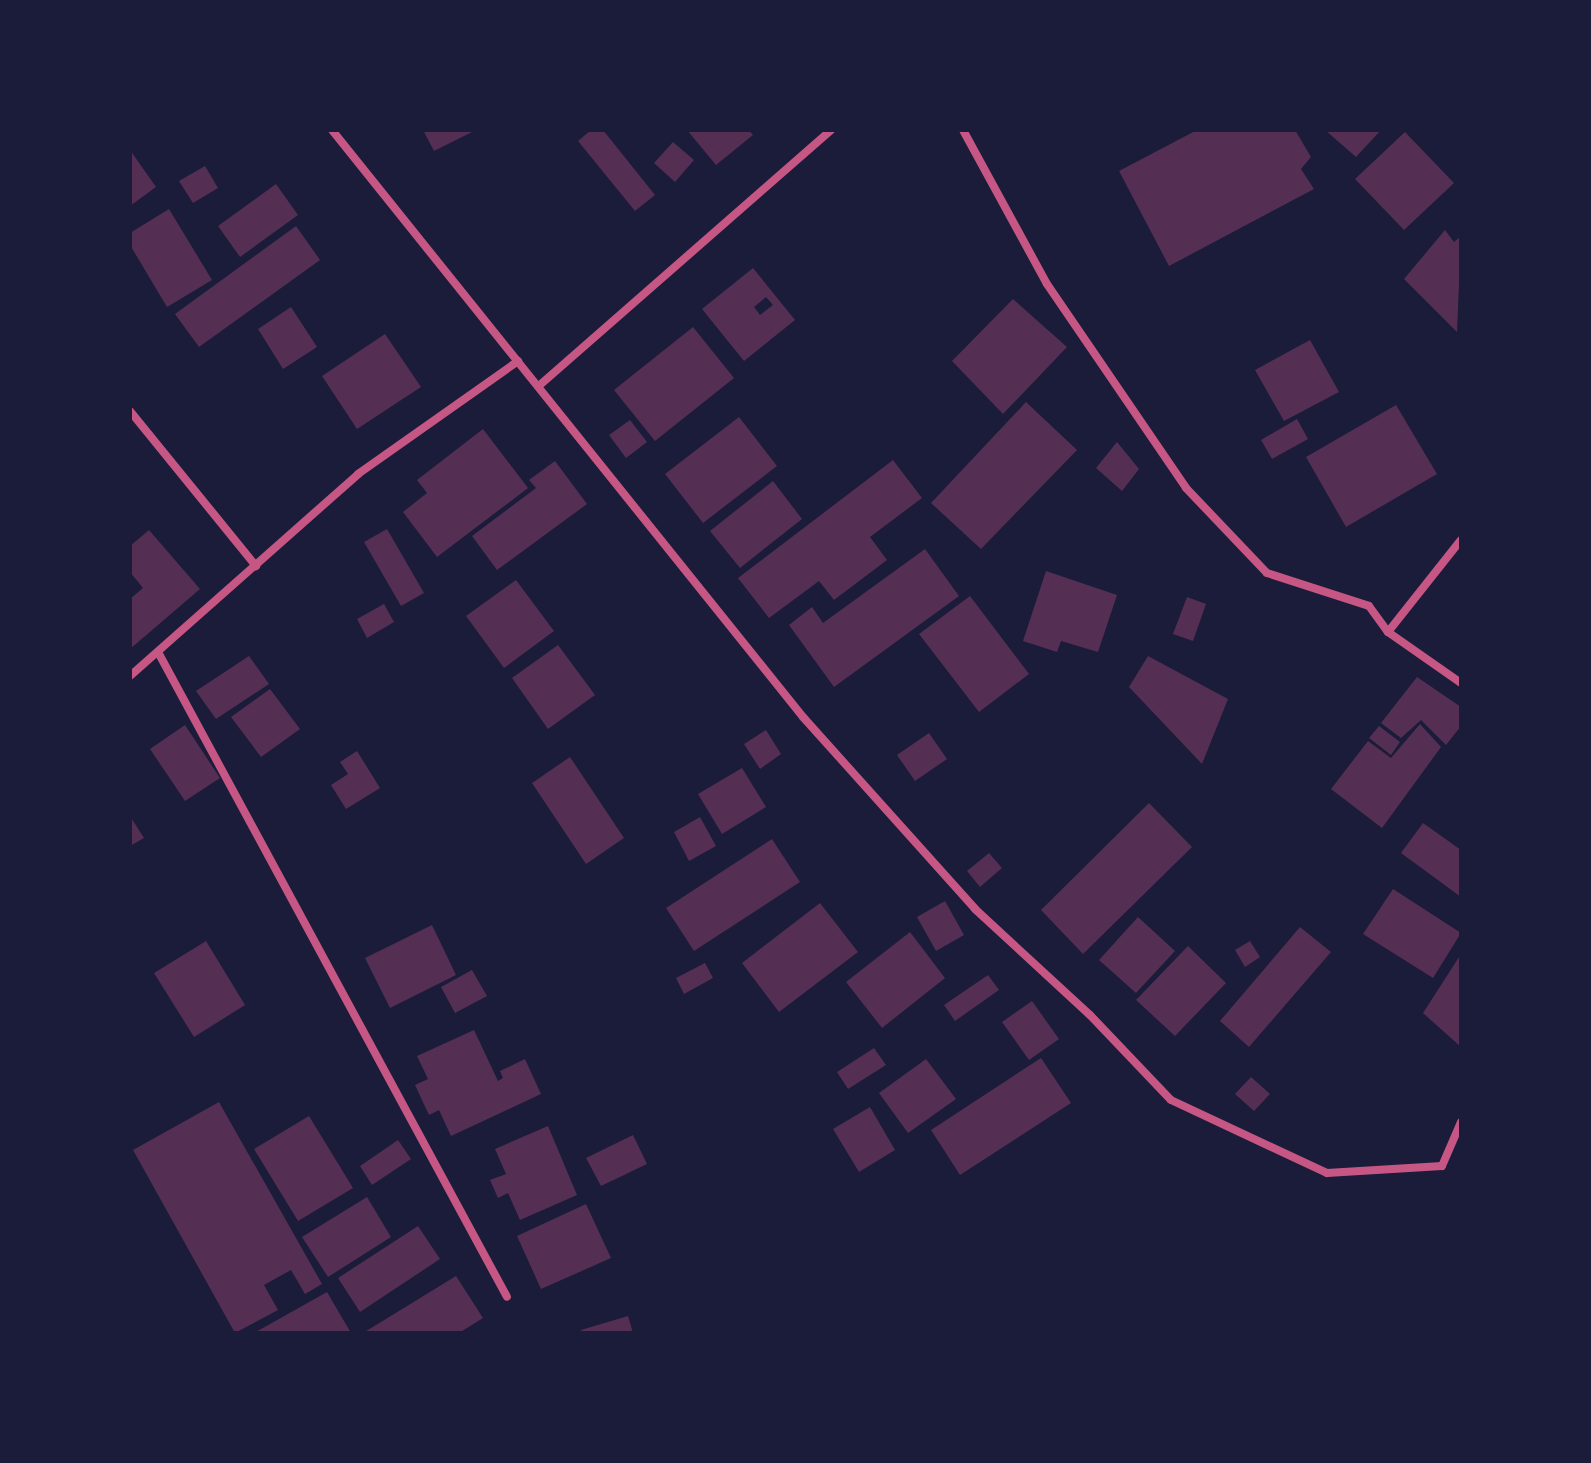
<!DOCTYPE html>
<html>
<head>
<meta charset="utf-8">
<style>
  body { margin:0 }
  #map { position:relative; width:1591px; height:1463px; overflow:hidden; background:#1b1b3a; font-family:"Crimson Pro",serif }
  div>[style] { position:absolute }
  .building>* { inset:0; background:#542f53 }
  .minor>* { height:8px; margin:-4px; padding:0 4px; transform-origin:4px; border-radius:4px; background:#c65784 }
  span { translate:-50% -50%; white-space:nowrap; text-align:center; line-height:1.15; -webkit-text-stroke:6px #1b1b3a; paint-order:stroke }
  .frame { position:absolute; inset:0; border:132px solid #1b1b3a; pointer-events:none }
</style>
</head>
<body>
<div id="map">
  <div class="building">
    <i style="clip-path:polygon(423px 130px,476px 130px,434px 151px)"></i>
    <i style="clip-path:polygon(591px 130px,603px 130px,655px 195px,635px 211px,578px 141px)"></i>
    <i style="clip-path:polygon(687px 130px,749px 130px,753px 135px,716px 165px)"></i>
    <i style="clip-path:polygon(1197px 130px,1295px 130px,1311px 157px,1301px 169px,1314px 189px,1169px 266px,1119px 171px)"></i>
    <i style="clip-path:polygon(1325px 130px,1381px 130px,1356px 157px)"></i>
    <i style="clip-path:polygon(1405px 132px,1454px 183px,1404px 230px,1355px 179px)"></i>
    <i style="clip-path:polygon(673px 142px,694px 160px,675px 182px,654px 163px)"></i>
    <i style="clip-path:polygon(130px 150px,156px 187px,130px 206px)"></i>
    <i style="clip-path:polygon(205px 166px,218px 188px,193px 203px,179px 181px)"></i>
    <i style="clip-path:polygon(276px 184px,298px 215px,240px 257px,218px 226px)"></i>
    <i style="clip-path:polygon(169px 209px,212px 280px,167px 307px,130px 245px,130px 233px)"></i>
    <i style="clip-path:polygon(296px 226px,320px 260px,199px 347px,175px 314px)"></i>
    <i style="clip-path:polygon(1445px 230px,1454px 242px,1461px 236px,1457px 332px,1404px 279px)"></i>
    <i style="clip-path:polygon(evenodd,753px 268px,795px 320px,744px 361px,702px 309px,753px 268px,766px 297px,773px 305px,760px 315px,754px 307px,766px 297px)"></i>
    <i style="clip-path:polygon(1013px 299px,1067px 347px,1003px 414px,952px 361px)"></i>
    <i style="clip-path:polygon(291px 307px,317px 347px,283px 369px,258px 329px)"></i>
    <i style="clip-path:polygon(693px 327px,734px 378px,655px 441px,614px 390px)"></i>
    <i style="clip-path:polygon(385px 334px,421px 387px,357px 429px,322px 376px)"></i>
    <i style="clip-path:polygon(1310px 340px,1339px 392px,1284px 421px,1255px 370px)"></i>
    <i style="clip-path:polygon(1026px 402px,1077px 450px,981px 549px,931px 503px)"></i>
    <i style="clip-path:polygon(1396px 405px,1437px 474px,1346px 527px,1306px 457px)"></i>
    <i style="clip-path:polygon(739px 417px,777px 466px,703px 523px,665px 474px)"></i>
    <i style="clip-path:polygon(1297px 419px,1308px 439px,1272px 459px,1261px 440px)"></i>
    <i style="clip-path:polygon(630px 420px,647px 442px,626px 458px,609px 435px)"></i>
    <i style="clip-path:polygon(483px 429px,528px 488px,437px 557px,403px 512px,427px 493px,417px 480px)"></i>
    <i style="clip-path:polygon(1117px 442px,1139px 469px,1122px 491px,1096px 468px)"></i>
    <i style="clip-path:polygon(893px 460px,922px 498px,870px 537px,887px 560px,834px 600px,819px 581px,769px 618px,738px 578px)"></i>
    <i style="clip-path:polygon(555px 461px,587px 504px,497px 570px,472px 536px,536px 488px,529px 480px)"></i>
    <i style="clip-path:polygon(773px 481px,802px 519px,740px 568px,710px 531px)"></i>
    <i style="clip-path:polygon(387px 529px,424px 593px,401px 606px,364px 542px)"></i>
    <i style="clip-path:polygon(149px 530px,200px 589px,130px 649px,130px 599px,143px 588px,130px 572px,130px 546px)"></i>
    <i style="clip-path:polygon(925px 549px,959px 596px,834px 687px,789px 625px,812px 607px,823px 623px)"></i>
    <i style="clip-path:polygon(1046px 571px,1117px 595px,1098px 652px,1061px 641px,1057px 652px,1023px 641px)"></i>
    <i style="clip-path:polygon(516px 580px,554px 631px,504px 668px,466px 616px)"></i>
    <i style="clip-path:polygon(970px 596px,1029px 674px,979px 712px,919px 634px)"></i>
    <i style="clip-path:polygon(1187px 597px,1206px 604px,1193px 641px,1173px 634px)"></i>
    <i style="clip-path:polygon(384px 604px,394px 622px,367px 638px,357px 619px)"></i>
    <i style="clip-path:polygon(558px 645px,595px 695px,548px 729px,512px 678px)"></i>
    <i style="clip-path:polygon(249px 656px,269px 684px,216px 719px,196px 691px)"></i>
    <i style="clip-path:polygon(1148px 656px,1228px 699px,1202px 764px,1129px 687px)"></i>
    <i style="clip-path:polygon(1417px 677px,1461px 707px,1461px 726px,1446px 745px,1421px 720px,1401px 738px,1381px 723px)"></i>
    <i style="clip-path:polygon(270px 689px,300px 729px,261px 757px,231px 717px)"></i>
    <i style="clip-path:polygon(1420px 724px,1441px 747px,1382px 828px,1331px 789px,1368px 741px,1391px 758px)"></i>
    <i style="clip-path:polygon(185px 725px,220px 778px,185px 801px,150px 749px)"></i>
    <i style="clip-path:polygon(1379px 726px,1400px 742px,1391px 755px,1369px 738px)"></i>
    <i style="clip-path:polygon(766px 730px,781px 754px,760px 769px,744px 744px)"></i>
    <i style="clip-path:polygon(929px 733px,947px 759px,915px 781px,897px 755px)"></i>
    <i style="clip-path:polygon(357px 751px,380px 788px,346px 809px,331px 785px,348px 774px,340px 762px)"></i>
    <i style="clip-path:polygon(570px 757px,624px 838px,586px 864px,532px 783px)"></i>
    <i style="clip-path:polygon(742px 768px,766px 807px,722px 834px,698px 794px)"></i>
    <i style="clip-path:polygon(1149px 803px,1192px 847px,1083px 954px,1041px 910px)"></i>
    <i style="clip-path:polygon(130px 816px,144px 838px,130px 846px)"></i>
    <i style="clip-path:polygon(700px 817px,716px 846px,689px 861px,674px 832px)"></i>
    <i style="clip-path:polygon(1423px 823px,1461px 850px,1461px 897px,1401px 853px)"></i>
    <i style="clip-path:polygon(772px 839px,800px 882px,694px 951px,666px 908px)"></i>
    <i style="clip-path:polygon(989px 853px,1002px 868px,980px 887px,967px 871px)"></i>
    <i style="clip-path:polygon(1393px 889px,1461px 933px,1433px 978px,1363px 934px)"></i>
    <i style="clip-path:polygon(945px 901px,964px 935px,936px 951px,917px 917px)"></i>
    <i style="clip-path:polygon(820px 903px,858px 952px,779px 1012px,742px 963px)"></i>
    <i style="clip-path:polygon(1138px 917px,1175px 951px,1136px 993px,1099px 960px)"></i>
    <i style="clip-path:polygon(432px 925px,456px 975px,390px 1008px,365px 958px)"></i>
    <i style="clip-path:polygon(1300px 927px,1331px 952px,1249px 1047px,1220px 1021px)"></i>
    <i style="clip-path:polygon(910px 932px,945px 978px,882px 1028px,846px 982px)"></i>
    <i style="clip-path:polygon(206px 941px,245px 1005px,194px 1037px,154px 973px)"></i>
    <i style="clip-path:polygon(1250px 941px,1260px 957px,1245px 967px,1235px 950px)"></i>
    <i style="clip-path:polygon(1188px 946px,1226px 983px,1175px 1036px,1136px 1000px)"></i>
    <i style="clip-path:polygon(1461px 954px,1461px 1047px,1423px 1013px)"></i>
    <i style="clip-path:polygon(705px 963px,713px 978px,684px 994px,676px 978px)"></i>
    <i style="clip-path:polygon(472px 970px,487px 996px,455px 1013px,441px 987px)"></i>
    <i style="clip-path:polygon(988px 975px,999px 990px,955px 1021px,944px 1005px)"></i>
    <i style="clip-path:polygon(1032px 1001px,1059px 1039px,1029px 1060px,1002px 1022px)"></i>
    <i style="clip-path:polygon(474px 1030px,498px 1081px,503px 1078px,500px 1071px,525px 1059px,541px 1094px,451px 1136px,439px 1110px,429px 1115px,415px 1085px,428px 1079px,417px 1056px)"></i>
    <i style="clip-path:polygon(874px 1048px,886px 1065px,848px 1089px,837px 1072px)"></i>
    <i style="clip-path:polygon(1041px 1058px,1071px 1103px,960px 1175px,931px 1130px)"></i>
    <i style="clip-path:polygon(926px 1059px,956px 1099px,908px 1133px,879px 1093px)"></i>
    <i style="clip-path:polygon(1251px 1077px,1270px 1094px,1254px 1111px,1235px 1094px)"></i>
    <i style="clip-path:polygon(219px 1102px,322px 1284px,305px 1294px,291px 1270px,264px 1285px,278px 1310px,235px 1333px,133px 1150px)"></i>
    <i style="clip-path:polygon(870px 1107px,895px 1150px,859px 1172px,833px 1129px)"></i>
    <i style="clip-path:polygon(309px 1116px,353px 1188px,298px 1221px,254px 1149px)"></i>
    <i style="clip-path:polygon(548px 1126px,577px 1195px,520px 1220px,508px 1193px,498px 1198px,490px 1180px,506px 1174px,495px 1149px)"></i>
    <i style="clip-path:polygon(633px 1135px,647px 1164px,601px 1186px,586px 1158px)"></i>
    <i style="clip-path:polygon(398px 1140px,411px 1159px,372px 1185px,360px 1166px)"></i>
    <i style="clip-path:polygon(367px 1197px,391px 1237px,328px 1277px,302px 1237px)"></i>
    <i style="clip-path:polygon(586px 1204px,611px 1258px,541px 1289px,517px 1236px)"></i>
    <i style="clip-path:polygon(418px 1226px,440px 1259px,360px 1312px,338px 1278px)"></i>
    <i style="clip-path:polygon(456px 1276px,483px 1318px,459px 1333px,363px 1333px)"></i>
    <i style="clip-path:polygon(327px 1292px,351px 1333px,254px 1333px)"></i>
    <i style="clip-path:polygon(628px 1316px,633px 1333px,582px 1333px,581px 1330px)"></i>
  </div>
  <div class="minor">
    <i style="left:332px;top:130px;width:753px;rotate:51.26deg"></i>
    <i style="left:803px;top:717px;width:258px;rotate:48.1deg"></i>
    <i style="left:975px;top:909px;width:156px;rotate:42.7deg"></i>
    <i style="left:1090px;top:1015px;width:117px;rotate:46.4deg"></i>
    <i style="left:1171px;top:1100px;width:172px;rotate:25.1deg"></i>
    <i style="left:1327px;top:1173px;width:115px;rotate:-3.5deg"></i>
    <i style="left:1442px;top:1166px;width:48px;rotate:-66.6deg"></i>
    <i style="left:963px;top:130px;width:175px;rotate:61.4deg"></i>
    <i style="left:1047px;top:284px;width:247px;rotate:55.7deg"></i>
    <i style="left:1186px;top:488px;width:117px;rotate:46.4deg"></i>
    <i style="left:1267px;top:573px;width:107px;rotate:17.9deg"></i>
    <i style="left:1369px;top:606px;width:32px;rotate:54deg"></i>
    <i style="left:1388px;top:632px;width:89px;rotate:34.9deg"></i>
    <i style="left:541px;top:384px;width:386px;rotate:-41.2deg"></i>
    <i style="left:130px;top:411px;width:200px;rotate:50.9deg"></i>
    <i style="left:1388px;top:632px;width:117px;rotate:-51.6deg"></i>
    <i style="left:158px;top:652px;width:733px;rotate:61.58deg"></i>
    <i style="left:130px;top:676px;width:305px;rotate:-41.5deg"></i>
    <i style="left:358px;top:474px;width:196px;rotate:-35.2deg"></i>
  </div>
  <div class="frame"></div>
</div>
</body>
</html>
